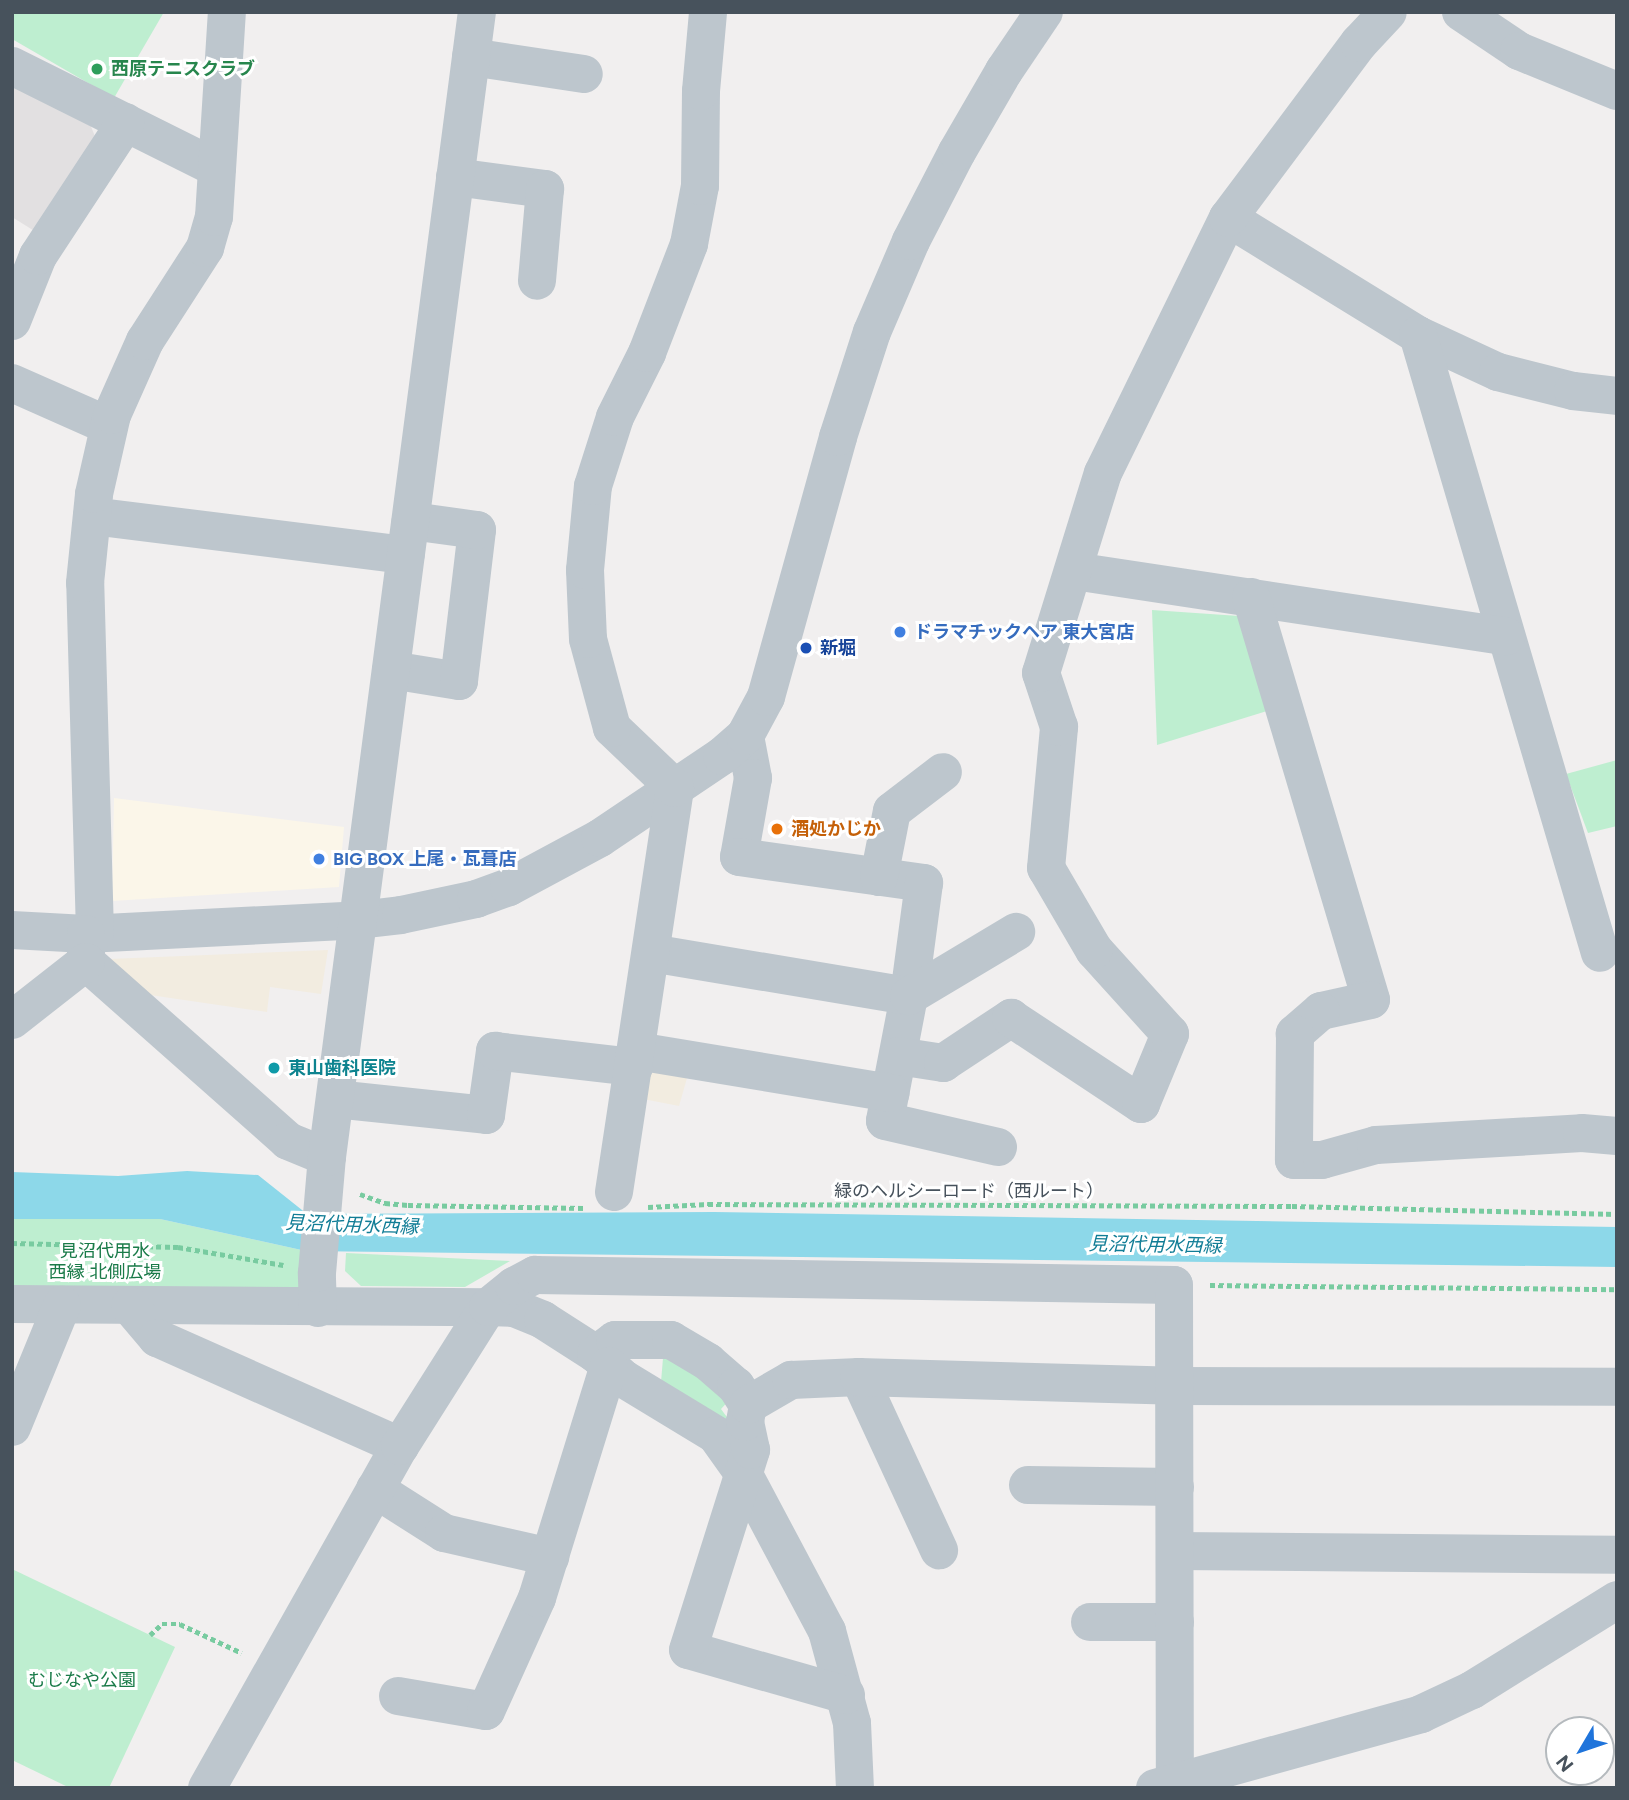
<!DOCTYPE html>
<html>
<head>
<meta charset="utf-8">
<style>
  body { margin:0 }
  #map { position:relative; width:1629px; height:1800px; overflow:hidden; background:#f1efef; font-family:Figtree,"Noto Sans JP",sans-serif }
  div>[style] { position:absolute }
  .commercial>* { inset:0; background:#fbf6e9 }
  .education>* { inset:0; background:#e2e0e1 }
  .green>* { inset:0; background:#beeed0 }
  .sand>* { inset:0; background:#f2ece0 }
  .water>* { inset:0; background:#8dd8e9 }
  .path>* { height:4.5px; margin-top:-2.25px; transform-origin:0; background:repeating-linear-gradient(90deg,#78cba0 0 5px,transparent 0 8.5px) }
  .minor>* { height:38px; margin:-19px; padding:0 19px; transform-origin:19px; border-radius:19px; background:#bdc6cd }
  .dots>* { width:19px; height:19px; translate:-50% -50%; box-sizing:border-box; border:4px solid #fff; border-radius:50% }
  span { translate:-50% -50%; white-space:nowrap; text-align:center; line-height:1.15; -webkit-text-stroke:6px #fff; paint-order:stroke }
  .leisure-label { font-size:18px; color:#27864d; font-weight:700 }
  .left { translate:0 -50%; text-align:left }
  .shop-label { font-size:18px; color:#366cbe; font-weight:700 }
  .transit-label { font-size:18px; color:#164399; font-weight:700 }
  .food-label { font-size:18px; color:#c56008; font-weight:700 }
  .culture-label { font-size:18px; color:#0d838f; font-weight:700 }
  .street-label { font-size:18px; color:#47525c }
  .park-label { font-size:18px; color:#1a7b49 }
  .water-label { font-size:19px; color:#117d96; font-style:italic }
  .frame { position:absolute; inset:0; border:14px solid #47525c; pointer-events:none }
  .north { position:absolute; left:1545px; top:1716px; width:70px; height:70px; box-sizing:border-box; background:#fff; border:2px solid #b5babe; border-radius:50%; rotate:231deg; font-size:19px; font-weight:700; line-height:28px; text-align:center; color:#47525c }
  .north::after { content:''; display:block; margin:auto; width:24px; height:32px; background:#1f74db; clip-path:polygon(50% 0,100% 100%,50% 72%,0 100%) }
</style>
</head>
<body>
<div id="map">
  <div class="commercial">
    <i style="clip-path:polygon(114px 798px,344px 827px,339px 887px,112px 901px)"></i>
  </div>
  <div class="education">
    <i style="clip-path:polygon(12px 83px,90px 124px,96px 139px,36px 232px,12px 217px)"></i>
  </div>
  <div class="green">
    <i style="clip-path:polygon(12px 12px,164px 12px,114px 98px,12px 39px)"></i>
    <i style="clip-path:polygon(1152px 610px,1239px 616px,1267px 711px,1157px 745px)"></i>
    <i style="clip-path:polygon(1617px 760px,1617px 826px,1588px 833px,1566px 774px)"></i>
    <i style="clip-path:polygon(12px 1219px,160px 1219px,306px 1251px,304px 1308px,12px 1304px)"></i>
    <i style="clip-path:polygon(346px 1253px,510px 1261px,465px 1287px,361px 1286px,345px 1271px)"></i>
    <i style="clip-path:polygon(673px 1345px,734px 1395px,721px 1409px,740px 1435px,661px 1382px,663px 1358px)"></i>
    <i style="clip-path:polygon(12px 1569px,175px 1647px,109px 1788px,70px 1788px,12px 1760px)"></i>
  </div>
  <div class="sand">
    <i style="clip-path:polygon(328px 950px,321px 994px,270px 987px,267px 1012px,150px 995px,109px 959px)"></i>
    <i style="clip-path:polygon(641px 1068px,689px 1071px,679px 1106px,638px 1098px)"></i>
  </div>
  <div class="water">
    <i style="clip-path:polygon(187px 1171px,258px 1175px,307px 1214px,714px 1212px,1617px 1227px,1617px 1267px,306px 1251px,160px 1219px,12px 1219px,12px 1172px,118px 1176px)"></i>
  </div>
  <div class="path">
    <i style="left:360px;top:1194px;width:27px;rotate:20deg"></i>
    <i style="left:385px;top:1203px;width:23px;rotate:5deg"></i>
    <i style="left:408px;top:1205px;width:176px;rotate:1deg"></i>
    <i style="left:648px;top:1207px;width:60px;rotate:-2.9deg"></i>
    <i style="left:708px;top:1204px;width:584px;rotate:0.2deg"></i>
    <i style="left:1292px;top:1206px;width:325px;rotate:1.4deg"></i>
    <i style="left:12px;top:1243px;width:166px;rotate:1.4deg"></i>
    <i style="left:178px;top:1247px;width:107px;rotate:9.7deg"></i>
    <i style="left:1210px;top:1285px;width:407px;rotate:0.6deg"></i>
    <i style="left:150px;top:1635px;width:16px;rotate:-43deg"></i>
    <i style="left:162px;top:1624px;width:18px"></i>
    <i style="left:180px;top:1624px;width:68px;rotate:25.1deg"></i>
  </div>
  <div class="minor">
    <i style="left:1461px;top:12px;width:70px;rotate:33.9deg"></i>
    <i style="left:1519px;top:51px;width:106px;rotate:22.2deg"></i>
    <i style="left:471px;top:57px;width:114px;rotate:8.6deg"></i>
    <i style="left:12px;top:66px;width:229px;rotate:26.5deg"></i>
    <i style="left:455px;top:177px;width:91px;rotate:7.6deg"></i>
    <i style="left:545px;top:189px;width:92px;rotate:95deg"></i>
    <i style="left:1228px;top:218px;width:223px;rotate:31.6deg"></i>
    <i style="left:1418px;top:335px;width:88px;rotate:24.8deg"></i>
    <i style="left:1498px;top:372px;width:77px;rotate:14.2deg"></i>
    <i style="left:1573px;top:391px;width:44px;rotate:6.5deg"></i>
    <i style="left:12px;top:321px;width:70px;rotate:-68.2deg"></i>
    <i style="left:38px;top:256px;width:160px;rotate:-56.7deg"></i>
    <i style="left:1418px;top:335px;width:644px;rotate:73.59deg"></i>
    <i style="left:12px;top:383px;width:106px;rotate:23.9deg"></i>
    <i style="left:92px;top:516px;width:316px;rotate:7.1deg"></i>
    <i style="left:1074px;top:571px;width:437px;rotate:8.6deg"></i>
    <i style="left:1251px;top:597px;width:420px;rotate:73.4deg"></i>
    <i style="left:1371px;top:1000px;width:51px;rotate:167.6deg"></i>
    <i style="left:1321px;top:1011px;width:35px;rotate:139deg"></i>
    <i style="left:1295px;top:1034px;width:126px;rotate:90.5deg"></i>
    <i style="left:1294px;top:1160px;width:28px"></i>
    <i style="left:1322px;top:1160px;width:56px;rotate:-15.5deg"></i>
    <i style="left:1376px;top:1145px;width:206px;rotate:-3.3deg"></i>
    <i style="left:1582px;top:1133px;width:35px;rotate:5deg"></i>
    <i style="left:391px;top:670px;width:69px;rotate:9.2deg"></i>
    <i style="left:459px;top:681px;width:152px;rotate:-83.2deg"></i>
    <i style="left:477px;top:530px;width:67px;rotate:-172.2deg"></i>
    <i style="left:745px;top:736px;width:43px;rotate:79.2deg"></i>
    <i style="left:753px;top:778px;width:80px;rotate:100deg"></i>
    <i style="left:739px;top:857px;width:187px;rotate:8deg"></i>
    <i style="left:924px;top:883px;width:114px;rotate:97.6deg"></i>
    <i style="left:909px;top:996px;width:127px;rotate:100.9deg"></i>
    <i style="left:885px;top:1121px;width:116px;rotate:13deg"></i>
    <i style="left:879px;top:877px;width:67px;rotate:-78.9deg"></i>
    <i style="left:892px;top:811px;width:64px;rotate:-37.4deg"></i>
    <i style="left:12px;top:930px;width:74px;rotate:3.1deg"></i>
    <i style="left:86px;top:934px;width:273px;rotate:-2.9deg"></i>
    <i style="left:359px;top:920px;width:42px;rotate:-6.8deg"></i>
    <i style="left:401px;top:915px;width:77px;rotate:-12deg"></i>
    <i style="left:476px;top:899px;width:35px;rotate:-20deg"></i>
    <i style="left:509px;top:887px;width:103px;rotate:-28.3deg"></i>
    <i style="left:600px;top:838px;width:147px;rotate:-33.9deg"></i>
    <i style="left:722px;top:756px;width:30px;rotate:-41deg"></i>
    <i style="left:745px;top:736px;width:44px;rotate:-61.7deg"></i>
    <i style="left:766px;top:697px;width:270px;rotate:-74.5deg"></i>
    <i style="left:838px;top:437px;width:110px;rotate:-72.1deg"></i>
    <i style="left:872px;top:332px;width:99px;rotate:-66.8deg"></i>
    <i style="left:911px;top:241px;width:100px;rotate:-62.7deg"></i>
    <i style="left:957px;top:152px;width:94px;rotate:-59.9deg"></i>
    <i style="left:1004px;top:71px;width:71px;rotate:-55.9deg"></i>
    <i style="left:95px;top:933px;width:350px;rotate:-91.6deg"></i>
    <i style="left:85px;top:583px;width:89px;rotate:-84.2deg"></i>
    <i style="left:94px;top:494px;width:81px;rotate:-77.2deg"></i>
    <i style="left:112px;top:415px;width:81px;rotate:-66deg"></i>
    <i style="left:145px;top:341px;width:111px;rotate:-57.2deg"></i>
    <i style="left:205px;top:248px;width:32px;rotate:-74deg"></i>
    <i style="left:214px;top:217px;width:205px;rotate:-86.4deg"></i>
    <i style="left:86px;top:934px;width:28px;rotate:90deg"></i>
    <i style="left:86px;top:962px;width:270px;rotate:41.5deg"></i>
    <i style="left:288px;top:1141px;width:42px;rotate:22.3deg"></i>
    <i style="left:651px;top:953px;width:262px;rotate:9.5deg"></i>
    <i style="left:909px;top:996px;width:125px;rotate:-30.9deg"></i>
    <i style="left:12px;top:1020px;width:94px;rotate:-38.1deg"></i>
    <i style="left:637px;top:1051px;width:257px;rotate:9.4deg"></i>
    <i style="left:898px;top:1056px;width:46px;rotate:8.8deg"></i>
    <i style="left:943px;top:1063px;width:82px;rotate:-33.5deg"></i>
    <i style="left:1011px;top:1018px;width:156px;rotate:33.5deg"></i>
    <i style="left:1141px;top:1104px;width:76px;rotate:-67.5deg"></i>
    <i style="left:1170px;top:1034px;width:113px;rotate:-132.1deg"></i>
    <i style="left:1094px;top:950px;width:95px;rotate:-120.3deg"></i>
    <i style="left:1046px;top:868px;width:142px;rotate:-84.7deg"></i>
    <i style="left:1059px;top:727px;width:57px;rotate:-108.4deg"></i>
    <i style="left:1041px;top:673px;width:209px;rotate:-72.8deg"></i>
    <i style="left:1103px;top:473px;width:284px;rotate:-63.9deg"></i>
    <i style="left:1228px;top:218px;width:219px;rotate:-53.2deg"></i>
    <i style="left:1359px;top:43px;width:42px;rotate:-46.9deg"></i>
    <i style="left:335px;top:1099px;width:152px;rotate:6deg"></i>
    <i style="left:486px;top:1115px;width:65px;rotate:-82deg"></i>
    <i style="left:495px;top:1051px;width:140px;rotate:6.6deg"></i>
    <i style="left:614px;top:1192px;width:409px;rotate:-81.4deg"></i>
    <i style="left:675px;top:788px;width:87px;rotate:-136.4deg"></i>
    <i style="left:612px;top:728px;width:92px;rotate:-105.1deg"></i>
    <i style="left:588px;top:639px;width:69px;rotate:-92.5deg"></i>
    <i style="left:585px;top:570px;width:84px;rotate:-84.6deg"></i>
    <i style="left:593px;top:486px;width:72px;rotate:-72.3deg"></i>
    <i style="left:615px;top:417px;width:72px;rotate:-63.4deg"></i>
    <i style="left:647px;top:353px;width:117px;rotate:-68.9deg"></i>
    <i style="left:689px;top:244px;width:59px;rotate:-79.3deg"></i>
    <i style="left:700px;top:186px;width:95px;rotate:-89.4deg"></i>
    <i style="left:701px;top:91px;width:79px;rotate:-84.9deg"></i>
    <i style="left:12px;top:1304px;width:476px;rotate:0.4deg"></i>
    <i style="left:488px;top:1307px;width:26px;rotate:2deg"></i>
    <i style="left:514px;top:1308px;width:31px;rotate:22deg"></i>
    <i style="left:543px;top:1320px;width:63px;rotate:32.7deg"></i>
    <i style="left:596px;top:1354px;width:38px;rotate:42deg"></i>
    <i style="left:624px;top:1379px;width:108px;rotate:31.3deg"></i>
    <i style="left:716px;top:1435px;width:47px;rotate:54.6deg"></i>
    <i style="left:743px;top:1473px;width:179px;rotate:62deg"></i>
    <i style="left:827px;top:1631px;width:95px;rotate:74.8deg"></i>
    <i style="left:852px;top:1723px;width:65px;rotate:87.4deg"></i>
    <i style="left:130px;top:1306px;width:42px;rotate:49.8deg"></i>
    <i style="left:157px;top:1338px;width:266px;rotate:24deg"></i>
    <i style="left:318px;top:1308px;width:35px;rotate:-92deg"></i>
    <i style="left:317px;top:1273px;width:116px;rotate:-85.1deg"></i>
    <i style="left:327px;top:1157px;width:1155px;rotate:-82.54deg"></i>
    <i style="left:596px;top:1354px;width:24px;rotate:-36deg"></i>
    <i style="left:615px;top:1340px;width:56px"></i>
    <i style="left:671px;top:1340px;width:43px;rotate:30.7deg"></i>
    <i style="left:708px;top:1362px;width:37px;rotate:41deg"></i>
    <i style="left:736px;top:1386px;width:22px;rotate:58deg"></i>
    <i style="left:859px;top:1377px;width:191px;rotate:65.2deg"></i>
    <i style="left:12px;top:1427px;width:132px;rotate:-67.7deg"></i>
    <i style="left:1028px;top:1485px;width:147px;rotate:0.8deg"></i>
    <i style="left:375px;top:1489px;width:82px;rotate:32.5deg"></i>
    <i style="left:444px;top:1533px;width:109px;rotate:12.8deg"></i>
    <i style="left:1175px;top:1551px;width:442px;rotate:0.5deg"></i>
    <i style="left:1090px;top:1622px;width:85px"></i>
    <i style="left:846px;top:1695px;width:164px;rotate:-164.1deg"></i>
    <i style="left:688px;top:1650px;width:210px;rotate:-72.5deg"></i>
    <i style="left:751px;top:1450px;width:29px;rotate:-102deg"></i>
    <i style="left:745px;top:1422px;width:17px;rotate:-80deg"></i>
    <i style="left:748px;top:1405px;width:50px;rotate:-30.2deg"></i>
    <i style="left:791px;top:1380px;width:68px;rotate:-2.5deg"></i>
    <i style="left:859px;top:1377px;width:315px;rotate:1.6deg"></i>
    <i style="left:1174px;top:1386px;width:443px;rotate:0.1deg"></i>
    <i style="left:398px;top:1696px;width:89px;rotate:9.7deg"></i>
    <i style="left:486px;top:1711px;width:124px;rotate:-65.7deg"></i>
    <i style="left:537px;top:1598px;width:243px;rotate:-72.8deg"></i>
    <i style="left:207px;top:1788px;width:393px;rotate:-60.6deg"></i>
    <i style="left:400px;top:1446px;width:165px;rotate:-57.7deg"></i>
    <i style="left:488px;top:1307px;width:33px;rotate:-39deg"></i>
    <i style="left:514px;top:1286px;width:24px;rotate:-28deg"></i>
    <i style="left:535px;top:1275px;width:639px;rotate:0.9deg"></i>
    <i style="left:1174px;top:1285px;width:495px;rotate:89.9deg"></i>
    <i style="left:1155px;top:1788px;width:276px;rotate:-15.5deg"></i>
    <i style="left:1421px;top:1714px;width:56px;rotate:-25.2deg"></i>
    <i style="left:1472px;top:1690px;width:171px;rotate:-31.8deg"></i>
  </div>
  <div class="dots">
    <i style="left:97px;top:69px;background:#2e9e5b"></i>
    <i style="left:900px;top:632px;background:#3f7fe0"></i>
    <i style="left:806px;top:648px;background:#1a4fb4"></i>
    <i style="left:777px;top:829px;background:#e8710a"></i>
    <i style="left:319px;top:859px;background:#3f7fe0"></i>
    <i style="left:274px;top:1068px;background:#0f9aa8"></i>
  </div>
  <div class="leisure-label">
    <span class="left" style="left:111px;top:69px">西原テニスクラブ</span>
  </div>
  <div class="shop-label">
    <span class="left" style="left:914px;top:632px">ドラマチックヘア 東大宮店</span>
    <span class="left" style="left:333px;top:859px">BIG BOX 上尾・瓦葺店</span>
  </div>
  <div class="transit-label">
    <span class="left" style="left:820px;top:648px">新堀</span>
  </div>
  <div class="food-label">
    <span class="left" style="left:791px;top:829px">酒処かじか</span>
  </div>
  <div class="culture-label">
    <span class="left" style="left:288px;top:1068px">東山歯科医院</span>
  </div>
  <div class="street-label">
    <span style="left:969px;top:1191px">緑のヘルシーロード（西ルート）</span>
  </div>
  <div class="park-label">
    <span style="left:105px;top:1262px">見沼代用水<br>西縁 北側広場</span>
    <span style="left:82px;top:1680px">むじなや公園</span>
  </div>
  <div class="water-label">
    <span style="left:352px;top:1225px;rotate:2deg">見沼代用水西縁</span>
    <span style="left:1155px;top:1245px;rotate:1deg">見沼代用水西緑</span>
  </div>
  <div class="frame"></div>
  <div class="north">N</div>
</div>
</body>
</html>
